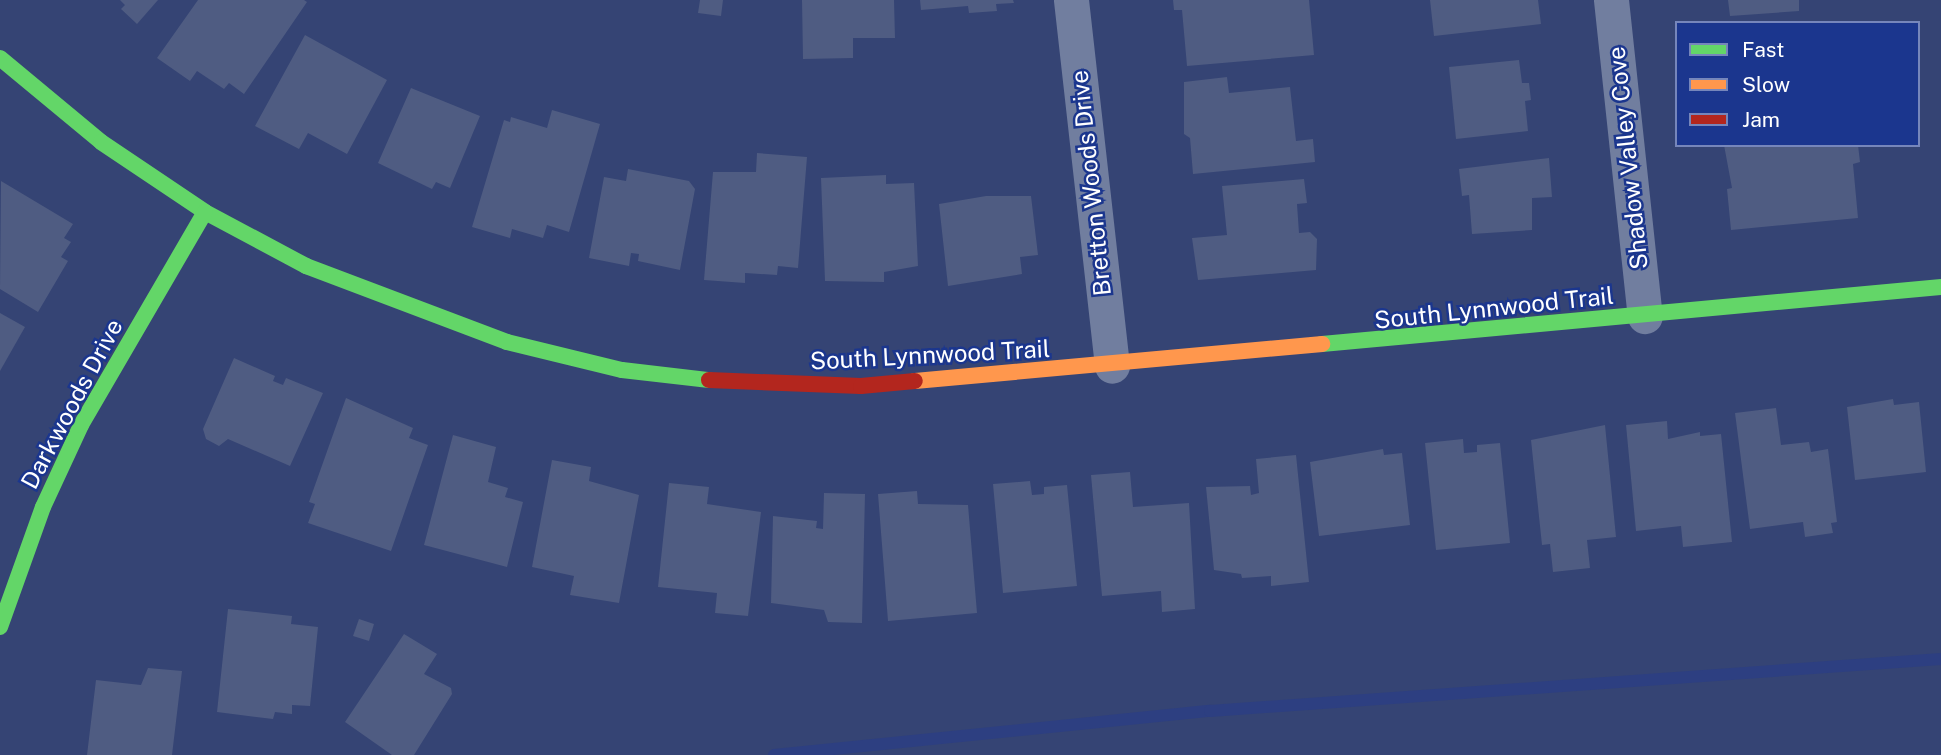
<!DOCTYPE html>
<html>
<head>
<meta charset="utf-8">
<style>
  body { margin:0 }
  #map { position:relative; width:1941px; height:755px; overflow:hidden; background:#354474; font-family:"Public Sans",sans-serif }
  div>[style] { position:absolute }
  .stream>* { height:12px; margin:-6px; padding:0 6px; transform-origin:6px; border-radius:6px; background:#2d3f81 }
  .building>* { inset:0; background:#4f5c82 }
  .street>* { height:35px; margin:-17.5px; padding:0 17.5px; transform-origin:17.5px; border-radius:17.5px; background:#717e9f }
  .fast>* { height:16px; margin:-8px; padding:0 8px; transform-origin:8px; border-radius:8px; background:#63d668 }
  .slow>* { height:16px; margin:-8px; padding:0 8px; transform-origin:8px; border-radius:8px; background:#ff974d }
  .jam>* { height:16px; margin:-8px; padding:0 8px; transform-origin:8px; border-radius:8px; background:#b3261e }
  span { translate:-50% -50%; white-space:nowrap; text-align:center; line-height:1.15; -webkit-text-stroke:5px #1b368e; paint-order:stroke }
  .street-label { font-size:24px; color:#fff }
  .legend { position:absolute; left:1675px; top:21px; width:245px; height:126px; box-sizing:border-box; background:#1b368e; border:2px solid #7686bb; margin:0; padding:9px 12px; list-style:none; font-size:21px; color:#fff }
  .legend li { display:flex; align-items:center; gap:14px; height:35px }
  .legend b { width:35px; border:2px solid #7686bb }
</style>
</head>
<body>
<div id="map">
  <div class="stream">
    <i style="left:774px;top:755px;width:438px;rotate:-5.8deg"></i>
    <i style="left:1210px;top:711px;width:733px;rotate:-4.07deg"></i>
  </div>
  <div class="building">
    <i style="clip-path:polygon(120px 0,158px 0,137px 24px,121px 9px,125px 5px)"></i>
    <i style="clip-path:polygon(198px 0,304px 0,307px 2px,244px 94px,229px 83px,224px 89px,197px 71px,190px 81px,157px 58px)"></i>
    <i style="clip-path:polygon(700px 0,723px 0,721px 16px,698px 13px)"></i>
    <i style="clip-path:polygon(802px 0,894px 0,895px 38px,853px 38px,853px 58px,803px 59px)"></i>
    <i style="clip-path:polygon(920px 0,1013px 0,1014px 3px,996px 4px,997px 11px,969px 13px,968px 6px,921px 10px)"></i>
    <i style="clip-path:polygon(1173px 0,1309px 0,1314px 55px,1187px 66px,1182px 10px,1174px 10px)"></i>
    <i style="clip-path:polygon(1430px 0,1538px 0,1541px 24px,1434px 36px)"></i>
    <i style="clip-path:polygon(1728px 0,1799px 0,1799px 11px,1730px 16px)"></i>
    <i style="clip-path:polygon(305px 35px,387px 80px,347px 154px,308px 133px,299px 149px,255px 126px)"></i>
    <i style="clip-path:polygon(1519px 60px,1522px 83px,1529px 83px,1531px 100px,1525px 101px,1528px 131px,1456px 139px,1449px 67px)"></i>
    <i style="clip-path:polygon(1227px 77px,1229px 93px,1290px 87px,1296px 141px,1313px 139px,1315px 162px,1193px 174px,1190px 138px,1184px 134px,1184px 82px)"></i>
    <i style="clip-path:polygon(411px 88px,480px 116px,450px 188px,436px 182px,432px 189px,378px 163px)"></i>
    <i style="clip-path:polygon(552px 110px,600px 124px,569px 232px,547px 225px,543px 238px,512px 229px,510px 238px,472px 227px,504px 120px,510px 122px,511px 117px,547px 128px)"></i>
    <i style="clip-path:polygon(1724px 145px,1858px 145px,1860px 162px,1853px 164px,1858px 218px,1731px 230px,1727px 189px,1732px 188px)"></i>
    <i style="clip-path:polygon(757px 153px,807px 157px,798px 268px,778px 266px,777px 275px,745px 273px,745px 283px,704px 280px,713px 172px,756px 172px)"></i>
    <i style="clip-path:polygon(1549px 158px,1552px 197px,1532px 198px,1532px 230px,1472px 234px,1469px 195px,1462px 196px,1459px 169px)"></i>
    <i style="clip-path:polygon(628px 169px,689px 181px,695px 189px,680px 270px,638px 261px,639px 254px,631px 253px,629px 266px,589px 258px,604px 177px,626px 181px)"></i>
    <i style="clip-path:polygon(886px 175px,886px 184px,914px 183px,918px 266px,884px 272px,884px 282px,825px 281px,821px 178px)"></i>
    <i style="clip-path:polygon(1304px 179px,1307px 203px,1297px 204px,1299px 233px,1310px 232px,1317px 239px,1316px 270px,1198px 280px,1192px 238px,1227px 235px,1222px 186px)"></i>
    <i style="clip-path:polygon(1px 181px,73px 224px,64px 238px,71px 242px,61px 257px,68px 261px,38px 312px,0 289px)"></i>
    <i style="clip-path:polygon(986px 196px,1031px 196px,1038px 255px,1020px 257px,1022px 274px,948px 286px,939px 204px)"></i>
    <i style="clip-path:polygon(0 313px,25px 327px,0 371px)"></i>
    <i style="clip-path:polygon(234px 358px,275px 376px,273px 381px,283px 385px,286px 378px,323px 393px,290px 466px,228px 439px,219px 446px,206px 439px,203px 429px)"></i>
    <i style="clip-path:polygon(346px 398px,413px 428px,409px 438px,428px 445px,391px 551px,308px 523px,315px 504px,309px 502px)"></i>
    <i style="clip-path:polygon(1893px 399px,1894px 405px,1919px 402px,1926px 472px,1855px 480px,1847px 407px)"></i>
    <i style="clip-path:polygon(1776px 408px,1781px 445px,1809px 442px,1811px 452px,1828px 449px,1837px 522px,1831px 523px,1833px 533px,1805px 537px,1803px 522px,1750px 529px,1735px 413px)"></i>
    <i style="clip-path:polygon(1667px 421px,1668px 439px,1700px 432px,1700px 436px,1721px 434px,1732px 542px,1683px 547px,1681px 526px,1636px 531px,1626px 425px)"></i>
    <i style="clip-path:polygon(1605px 425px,1616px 537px,1587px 540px,1590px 568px,1553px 572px,1550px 544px,1542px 545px,1531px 440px)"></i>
    <i style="clip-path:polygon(453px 435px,496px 447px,488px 482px,508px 488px,505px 497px,523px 502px,507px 567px,424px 545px)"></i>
    <i style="clip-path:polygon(1463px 439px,1464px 453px,1477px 452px,1477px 445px,1500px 443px,1510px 543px,1436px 550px,1425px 443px)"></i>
    <i style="clip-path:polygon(1383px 449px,1384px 455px,1402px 453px,1410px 525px,1319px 536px,1310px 462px)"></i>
    <i style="clip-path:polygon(1296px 455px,1309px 582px,1271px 586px,1271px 576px,1242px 578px,1241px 574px,1214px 570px,1206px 487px,1250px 486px,1251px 495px,1259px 493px,1256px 459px)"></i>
    <i style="clip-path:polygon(552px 460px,591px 467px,589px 481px,639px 495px,619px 603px,570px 595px,574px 576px,532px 567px)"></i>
    <i style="clip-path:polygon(1130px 472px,1133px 507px,1189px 503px,1195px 609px,1162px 612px,1161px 591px,1102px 596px,1091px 475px)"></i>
    <i style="clip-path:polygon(1030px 481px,1032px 495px,1044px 494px,1044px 487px,1067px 485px,1077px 586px,1003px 593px,993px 484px)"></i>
    <i style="clip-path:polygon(669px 483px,709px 487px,707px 504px,761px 512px,748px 616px,715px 613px,717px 593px,658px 587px)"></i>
    <i style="clip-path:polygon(917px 491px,918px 504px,968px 505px,977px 613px,888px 621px,878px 494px)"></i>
    <i style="clip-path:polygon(824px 493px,865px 494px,862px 623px,828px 622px,824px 610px,771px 603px,773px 516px,817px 521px,816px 528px,823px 529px)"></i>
    <i style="clip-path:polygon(228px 609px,292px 616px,291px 624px,318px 627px,310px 706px,292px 705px,292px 714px,275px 712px,273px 719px,217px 712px)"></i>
    <i style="clip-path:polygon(359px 619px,374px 624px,369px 641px,353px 636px)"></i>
    <i style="clip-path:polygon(404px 634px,437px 654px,424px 674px,451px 688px,452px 694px,414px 755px,392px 755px,345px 722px)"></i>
    <i style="clip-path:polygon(148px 668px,182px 671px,172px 755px,87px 755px,96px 680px,141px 685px)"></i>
  </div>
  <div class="street">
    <i style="left:1071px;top:0;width:368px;rotate:83.6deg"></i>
    <i style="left:1611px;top:0;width:318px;rotate:83.9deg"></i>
  </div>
  <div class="fast">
    <i style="left:0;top:58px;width:131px;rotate:39.7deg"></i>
    <i style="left:101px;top:142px;width:125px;rotate:33.9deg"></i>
    <i style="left:205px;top:212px;width:115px;rotate:28.1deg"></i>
    <i style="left:306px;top:266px;width:215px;rotate:20.7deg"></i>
    <i style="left:507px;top:342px;width:118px;rotate:13.7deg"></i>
    <i style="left:622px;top:370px;width:88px;rotate:6.6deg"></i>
    <i style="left:1322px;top:344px;width:622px;rotate:-5.26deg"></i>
    <i style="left:0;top:627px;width:127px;rotate:-70.3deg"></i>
    <i style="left:43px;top:507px;width:90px;rotate:-65.1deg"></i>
    <i style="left:81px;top:425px;width:246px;rotate:-59.8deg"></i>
  </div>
  <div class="slow">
    <i style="left:915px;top:381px;width:409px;rotate:-5.2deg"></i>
  </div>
  <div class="jam">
    <i style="left:709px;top:380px;width:152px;rotate:2.3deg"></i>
    <i style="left:861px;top:386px;width:54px;rotate:-5.3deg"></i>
  </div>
  <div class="street-label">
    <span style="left:1628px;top:158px;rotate:-96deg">Shadow Valley Cove</span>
    <span style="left:1091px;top:183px;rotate:-96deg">Bretton Woods Drive</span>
    <span style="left:1494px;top:308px;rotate:-6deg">South Lynnwood Trail</span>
    <span style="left:930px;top:355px;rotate:-3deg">South Lynnwood Trail</span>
    <span style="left:72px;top:404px;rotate:-62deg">Darkwoods Drive</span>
  </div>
  <ul class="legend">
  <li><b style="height:9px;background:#63d668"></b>Fast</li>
  <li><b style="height:9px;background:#ff974d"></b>Slow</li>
  <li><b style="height:9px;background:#b3261e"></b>Jam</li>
  </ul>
</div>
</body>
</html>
